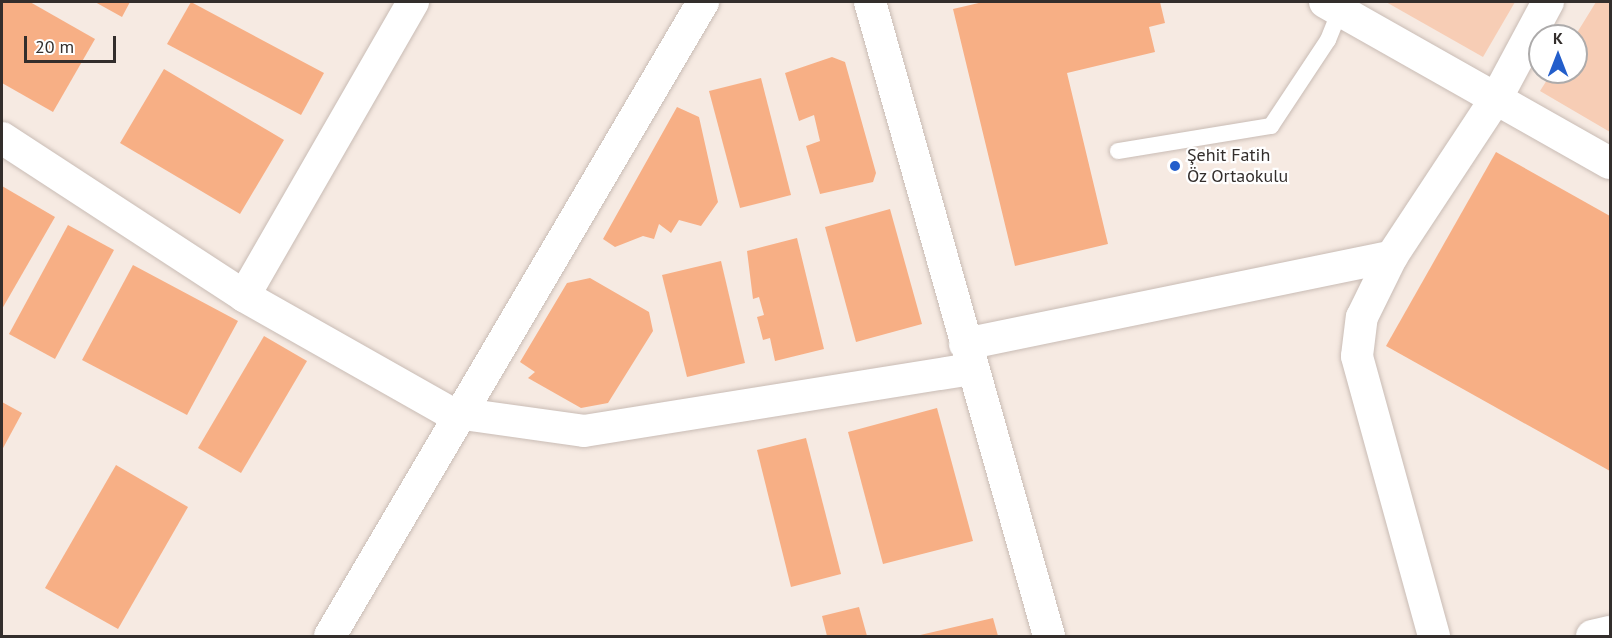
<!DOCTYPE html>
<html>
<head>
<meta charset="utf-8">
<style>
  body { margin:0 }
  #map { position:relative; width:1612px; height:638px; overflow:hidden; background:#f6eae2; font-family:"PT Sans",sans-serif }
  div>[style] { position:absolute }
  .green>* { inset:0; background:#f7cdb5 }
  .building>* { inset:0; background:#f7af85 }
  .roads { filter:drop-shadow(0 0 2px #c9bcb5) drop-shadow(0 0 2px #c9bcb5) }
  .lane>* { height:16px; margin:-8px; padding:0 8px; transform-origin:8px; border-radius:8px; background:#fff }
  .street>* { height:32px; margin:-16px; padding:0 16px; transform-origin:16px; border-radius:16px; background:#fff }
  .dots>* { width:16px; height:16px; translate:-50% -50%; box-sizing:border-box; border:3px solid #fff; border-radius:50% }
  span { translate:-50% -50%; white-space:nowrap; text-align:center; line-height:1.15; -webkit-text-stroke:4.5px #fff; paint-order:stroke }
  .poi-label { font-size:18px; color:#332e2c }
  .left { translate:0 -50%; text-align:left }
  .frame { position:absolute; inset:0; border:3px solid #332e2c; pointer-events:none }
  .north { position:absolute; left:1528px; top:24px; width:60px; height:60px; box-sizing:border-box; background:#fff; border:2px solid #adabab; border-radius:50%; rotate:0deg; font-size:16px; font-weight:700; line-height:24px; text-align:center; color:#332e2c }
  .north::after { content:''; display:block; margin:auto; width:21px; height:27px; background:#235ecb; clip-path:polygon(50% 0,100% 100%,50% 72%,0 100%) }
  .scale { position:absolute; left:24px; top:36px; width:92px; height:27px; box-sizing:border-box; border:3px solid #332e2c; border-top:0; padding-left:8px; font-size:18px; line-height:21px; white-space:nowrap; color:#332e2c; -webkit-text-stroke:4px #fff; paint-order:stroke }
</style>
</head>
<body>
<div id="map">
  <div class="green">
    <i style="clip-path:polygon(1386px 2px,1515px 2px,1483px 57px)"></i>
    <i style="clip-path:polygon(1596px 2px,1610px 2px,1610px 132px,1540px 91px,1552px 72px,1576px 72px,1575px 36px)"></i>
  </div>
  <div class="building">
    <i style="clip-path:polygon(2px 2px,30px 2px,95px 39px,53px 112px,2px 83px)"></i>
    <i style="clip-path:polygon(95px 2px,130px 2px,122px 17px)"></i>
    <i style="clip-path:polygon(191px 2px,324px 73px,301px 115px,167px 44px)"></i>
    <i style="clip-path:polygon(983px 2px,1160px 2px,1165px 23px,1149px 27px,1155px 52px,1067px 73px,1108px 244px,1015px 266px,953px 9px)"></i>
    <i style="clip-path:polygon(832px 57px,845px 62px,876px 173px,873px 182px,820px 194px,806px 146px,820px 141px,814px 115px,799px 121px,785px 73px)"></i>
    <i style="clip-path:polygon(164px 69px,284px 140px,240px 214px,120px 143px)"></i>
    <i style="clip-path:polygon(761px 78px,791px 195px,740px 208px,709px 91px)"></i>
    <i style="clip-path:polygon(677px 107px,699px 117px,718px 202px,701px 226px,679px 220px,671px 233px,659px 224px,654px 239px,643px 236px,615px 247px,603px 239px)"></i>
    <i style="clip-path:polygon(1496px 152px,1610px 216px,1610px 471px,1386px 346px)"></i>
    <i style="clip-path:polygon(2px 186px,55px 217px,2px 309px)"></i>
    <i style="clip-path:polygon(890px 209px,922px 324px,856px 342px,825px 227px)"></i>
    <i style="clip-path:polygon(68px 225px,114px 250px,55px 359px,9px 334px)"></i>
    <i style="clip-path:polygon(797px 238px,824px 349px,775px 361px,770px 338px,763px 340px,757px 317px,764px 315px,759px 297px,753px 299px,747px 251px)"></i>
    <i style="clip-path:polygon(721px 261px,745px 363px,687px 377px,662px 275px)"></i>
    <i style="clip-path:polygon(133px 265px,238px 321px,187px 415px,82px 360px)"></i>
    <i style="clip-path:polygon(590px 278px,649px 312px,653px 331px,608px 403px,581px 408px,528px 378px,535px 372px,520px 362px,567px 283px)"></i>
    <i style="clip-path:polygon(264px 336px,307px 361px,241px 473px,198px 448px)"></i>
    <i style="clip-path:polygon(2px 402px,22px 413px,2px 450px)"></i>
    <i style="clip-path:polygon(937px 408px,973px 541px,883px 564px,848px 432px)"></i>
    <i style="clip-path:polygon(806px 438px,841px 574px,791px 587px,757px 450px)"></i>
    <i style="clip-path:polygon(116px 465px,188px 507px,118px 629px,45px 588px)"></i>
    <i style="clip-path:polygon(859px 607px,867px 636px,827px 636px,822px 616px)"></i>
    <i style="clip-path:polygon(993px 618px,998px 636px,916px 636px)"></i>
  </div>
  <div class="roads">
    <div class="lane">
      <i style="left:1118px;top:151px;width:155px;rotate:-9.3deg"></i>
      <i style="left:1271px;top:126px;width:103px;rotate:-56.5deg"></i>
      <i style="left:1328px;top:40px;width:32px;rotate:-68deg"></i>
    </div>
    <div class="street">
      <i style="left:870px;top:2px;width:659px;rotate:74.23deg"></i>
      <i style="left:1325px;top:2px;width:327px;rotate:29.5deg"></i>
      <i style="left:2px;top:138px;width:289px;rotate:33.1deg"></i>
      <i style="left:244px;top:296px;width:236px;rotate:29.5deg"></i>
      <i style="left:449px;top:412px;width:136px;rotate:8deg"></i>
      <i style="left:584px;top:431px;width:393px;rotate:-9.1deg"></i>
      <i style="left:244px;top:296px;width:339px;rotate:-60.1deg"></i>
      <i style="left:965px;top:344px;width:436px;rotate:-11.6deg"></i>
      <i style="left:330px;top:636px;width:736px;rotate:-59.53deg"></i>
      <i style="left:1434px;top:636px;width:290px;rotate:-105.4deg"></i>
      <i style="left:1357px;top:356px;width:39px;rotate:-83deg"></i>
      <i style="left:1362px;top:317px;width:68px;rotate:-63.8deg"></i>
      <i style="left:1392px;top:256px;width:191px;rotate:-56.6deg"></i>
      <i style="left:1497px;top:97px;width:108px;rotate:-61.8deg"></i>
      <i style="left:1592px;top:636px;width:18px;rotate:-13deg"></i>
    </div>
  </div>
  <div class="dots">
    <i style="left:1175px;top:166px;background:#235ecb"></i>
  </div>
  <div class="poi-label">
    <span class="left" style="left:1187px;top:166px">Şehit Fatih<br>Öz Ortaokulu</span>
  </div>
  <div class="frame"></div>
  <div class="north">K</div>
  <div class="scale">20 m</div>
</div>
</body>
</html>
